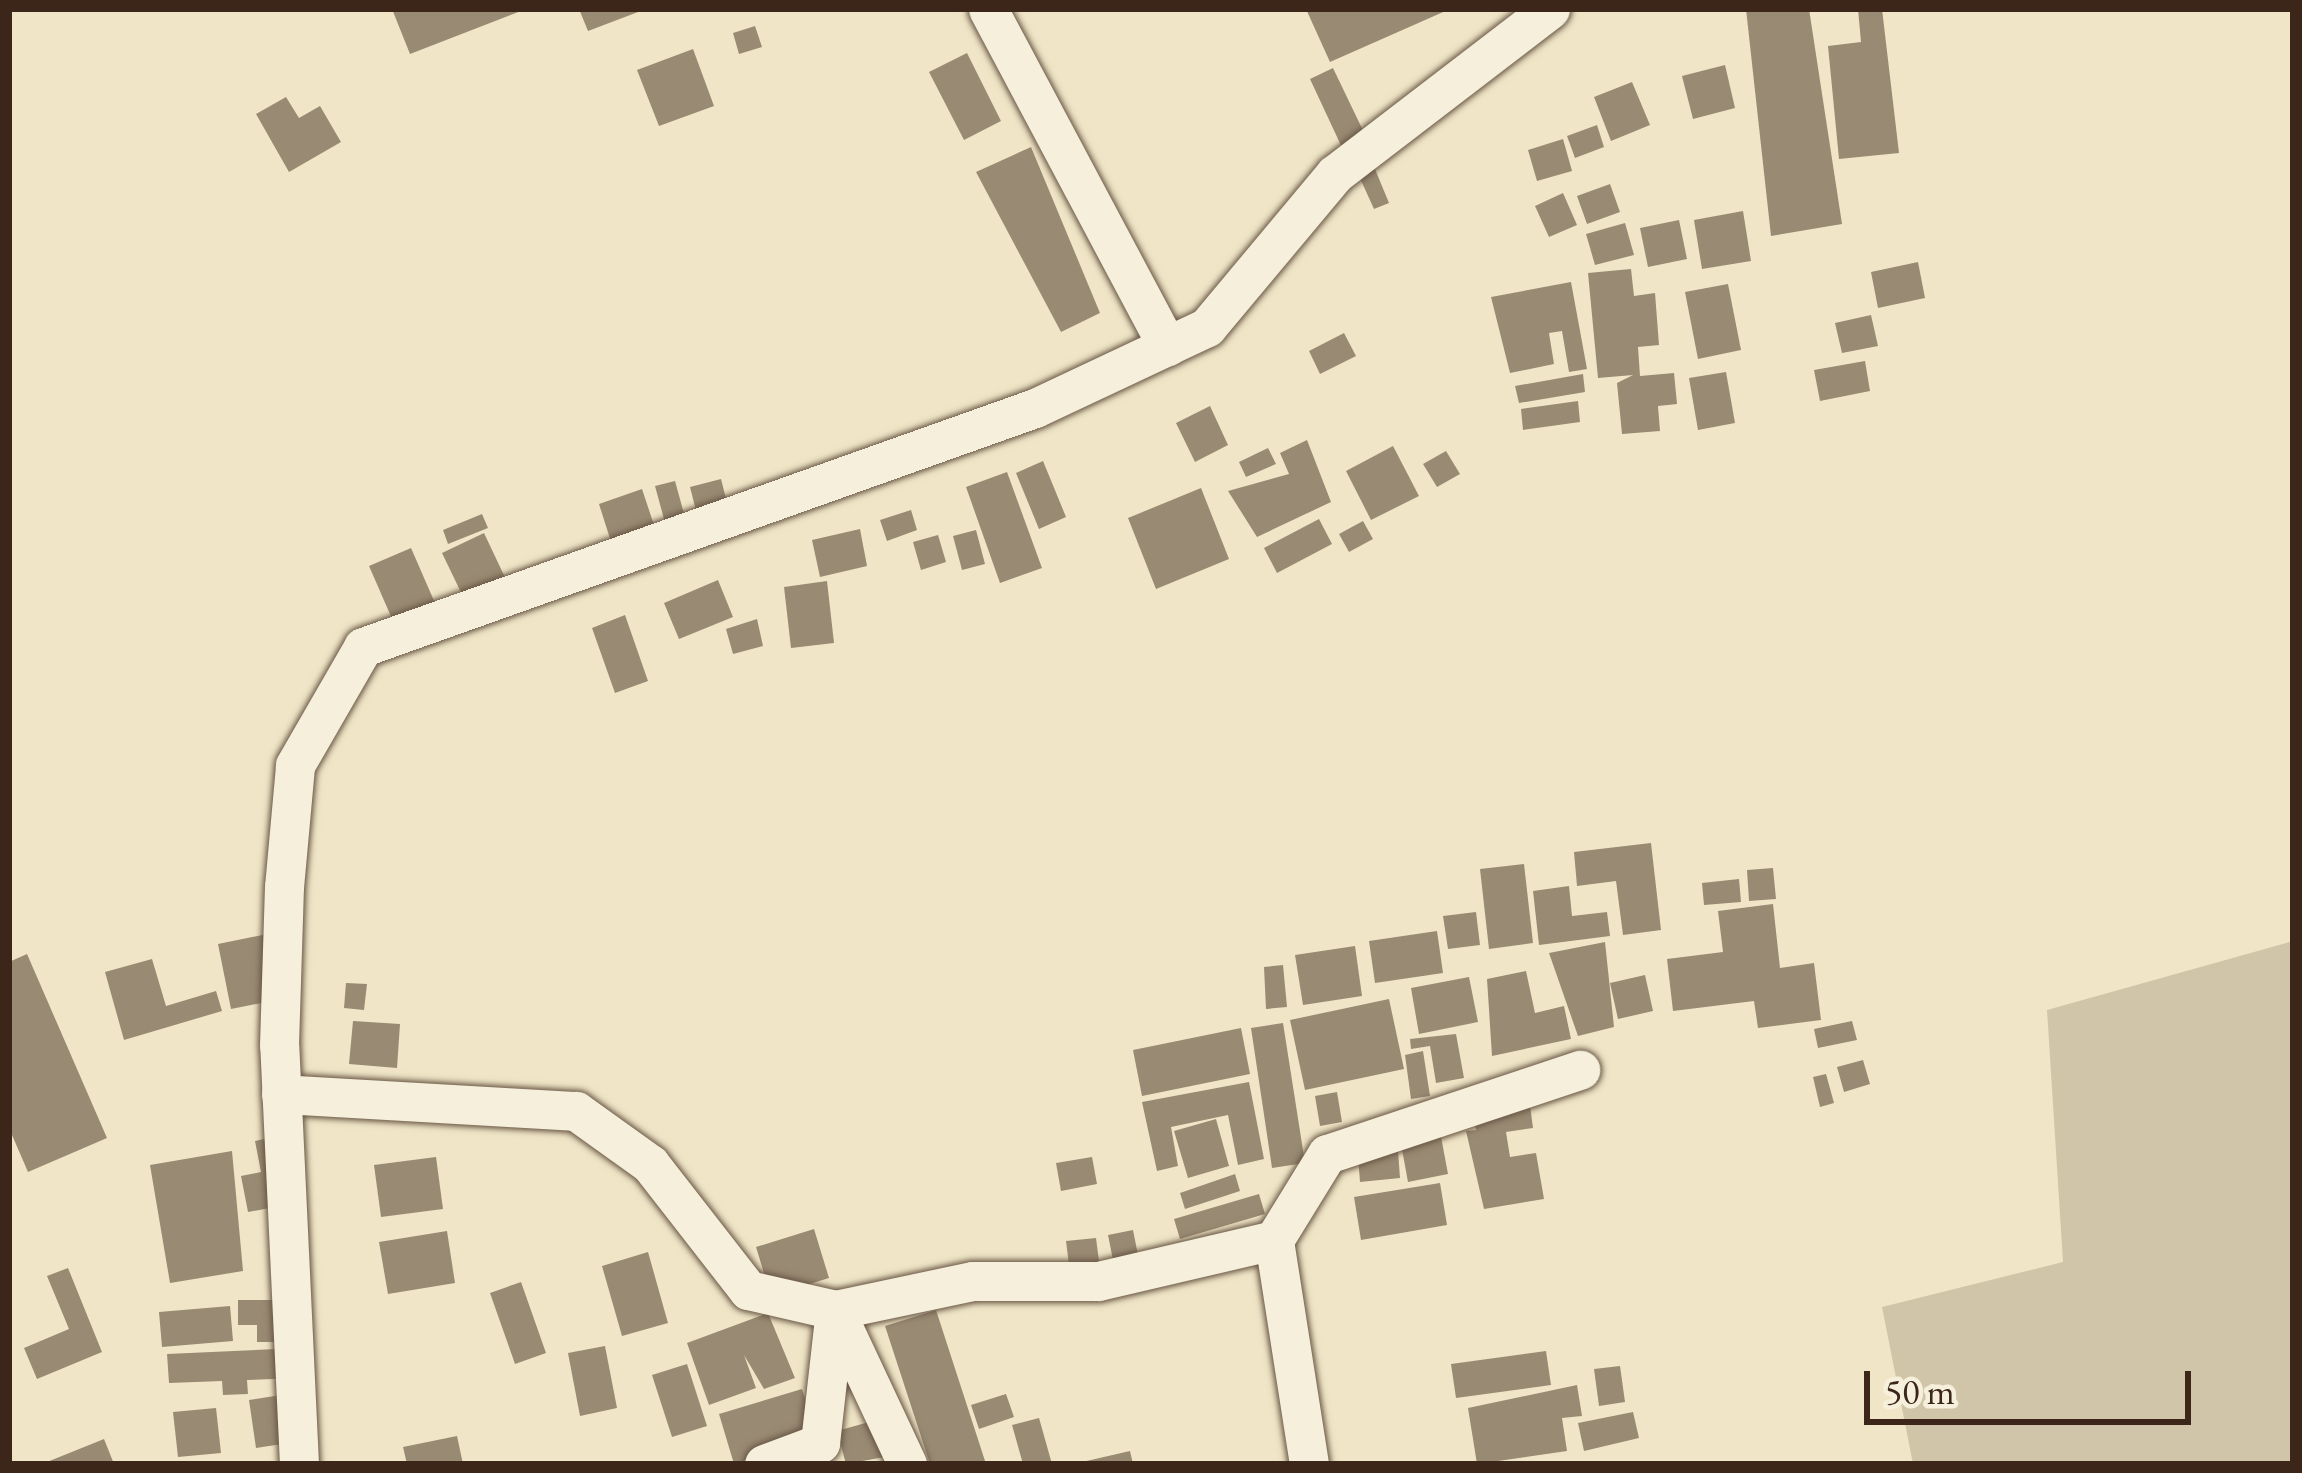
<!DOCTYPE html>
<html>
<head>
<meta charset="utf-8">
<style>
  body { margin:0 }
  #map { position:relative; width:2302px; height:1473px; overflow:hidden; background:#f0e6c7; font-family:"EB Garamond",serif }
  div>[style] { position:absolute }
  .green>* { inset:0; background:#d1c5a9 }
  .building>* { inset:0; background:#998a73 }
  .roads { filter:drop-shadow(0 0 3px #685644) drop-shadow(0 0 3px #685644) }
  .street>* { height:39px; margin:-19.5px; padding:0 19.5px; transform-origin:19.5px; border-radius:19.5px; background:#f5efdb }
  span { translate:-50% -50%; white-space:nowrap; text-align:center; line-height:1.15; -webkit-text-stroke:10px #f5efdb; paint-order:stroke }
  .frame { position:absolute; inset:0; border:12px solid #3b2619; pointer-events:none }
  .scale { position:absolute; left:1864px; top:1371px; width:327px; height:54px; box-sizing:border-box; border:6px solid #3b2619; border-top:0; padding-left:15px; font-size:36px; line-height:42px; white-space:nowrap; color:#3b2619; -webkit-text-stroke:9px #f5efdb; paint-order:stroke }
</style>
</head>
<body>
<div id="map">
  <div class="green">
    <i style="clip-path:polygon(2293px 941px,2293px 1464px,1913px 1464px,1882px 1307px,2063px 1262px,2047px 1010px)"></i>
  </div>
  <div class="building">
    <i style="clip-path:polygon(392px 9px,526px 9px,410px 54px)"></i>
    <i style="clip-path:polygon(579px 9px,646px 9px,588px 31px)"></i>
    <i style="clip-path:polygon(1306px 9px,1450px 9px,1330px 62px)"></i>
    <i style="clip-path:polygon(1746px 9px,1809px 9px,1842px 224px,1771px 236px)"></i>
    <i style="clip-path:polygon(1858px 9px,1882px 9px,1899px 153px,1839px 159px,1828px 46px,1861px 42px)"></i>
    <i style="clip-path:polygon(755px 26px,762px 47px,739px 54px,733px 33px)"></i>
    <i style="clip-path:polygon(693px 49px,714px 106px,659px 126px,637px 70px)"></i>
    <i style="clip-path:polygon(967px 53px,1001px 121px,964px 140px,929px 72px)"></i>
    <i style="clip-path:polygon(1725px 65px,1735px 108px,1693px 119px,1682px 76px)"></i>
    <i style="clip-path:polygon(1333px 68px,1369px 143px,1345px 154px,1310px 79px)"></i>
    <i style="clip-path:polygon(1632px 82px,1650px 125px,1611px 141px,1594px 97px)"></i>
    <i style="clip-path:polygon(286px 97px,299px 118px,320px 106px,341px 142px,289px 172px,256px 114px)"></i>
    <i style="clip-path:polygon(1597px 125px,1604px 147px,1575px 158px,1567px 136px)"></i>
    <i style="clip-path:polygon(1563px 139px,1572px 171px,1537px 181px,1528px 150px)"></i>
    <i style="clip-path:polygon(1031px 147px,1100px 313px,1061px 332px,976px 172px)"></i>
    <i style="clip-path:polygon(1370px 157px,1389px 203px,1374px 209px,1354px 165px)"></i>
    <i style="clip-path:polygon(1610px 184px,1620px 212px,1587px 224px,1577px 196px)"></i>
    <i style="clip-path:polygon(1563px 193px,1577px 225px,1549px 237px,1535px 206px)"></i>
    <i style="clip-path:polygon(1743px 211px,1751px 261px,1702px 269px,1694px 220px)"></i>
    <i style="clip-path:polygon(1679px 220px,1687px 259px,1648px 267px,1640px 228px)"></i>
    <i style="clip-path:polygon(1625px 223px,1634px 255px,1595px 265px,1586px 234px)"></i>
    <i style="clip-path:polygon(1918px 262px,1925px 298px,1878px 308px,1871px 272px)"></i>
    <i style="clip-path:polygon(1631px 269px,1634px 296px,1655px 293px,1659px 345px,1638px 347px,1640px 376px,1674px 373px,1677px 404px,1658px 406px,1660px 431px,1622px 434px,1617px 383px,1633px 375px,1598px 378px,1588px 273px)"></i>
    <i style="clip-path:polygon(1571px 282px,1587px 369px,1569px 372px,1562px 331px,1549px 333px,1554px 364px,1510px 373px,1491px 297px)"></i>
    <i style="clip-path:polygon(1728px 284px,1741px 350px,1698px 359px,1685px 292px)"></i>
    <i style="clip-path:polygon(1871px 315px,1878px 346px,1842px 353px,1835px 323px)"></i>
    <i style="clip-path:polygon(1344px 333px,1356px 356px,1320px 374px,1309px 351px)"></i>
    <i style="clip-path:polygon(1865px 361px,1870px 391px,1820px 401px,1814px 370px)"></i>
    <i style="clip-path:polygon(1726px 372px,1735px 423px,1698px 430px,1689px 378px)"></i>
    <i style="clip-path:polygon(1583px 374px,1585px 392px,1519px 403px,1515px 386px)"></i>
    <i style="clip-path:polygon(1578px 401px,1580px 422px,1523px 430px,1521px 409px)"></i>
    <i style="clip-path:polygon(1210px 406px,1228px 445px,1195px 462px,1176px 423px)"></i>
    <i style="clip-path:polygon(1307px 440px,1331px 502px,1257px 537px,1228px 491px,1289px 474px,1280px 453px)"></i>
    <i style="clip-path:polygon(1393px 446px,1419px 496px,1371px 520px,1346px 471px)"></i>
    <i style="clip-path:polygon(1268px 448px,1276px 464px,1246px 477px,1239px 462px)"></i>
    <i style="clip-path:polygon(1446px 451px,1460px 474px,1437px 487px,1423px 464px)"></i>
    <i style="clip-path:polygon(1043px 461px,1066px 517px,1039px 529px,1016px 473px)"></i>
    <i style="clip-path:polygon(1007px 472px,1042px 568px,1000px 583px,966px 487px)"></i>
    <i style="clip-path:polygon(721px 479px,732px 522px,701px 530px,690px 487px)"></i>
    <i style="clip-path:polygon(675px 481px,693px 546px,673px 552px,655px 486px)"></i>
    <i style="clip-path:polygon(1201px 488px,1229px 559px,1156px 589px,1128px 518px)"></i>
    <i style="clip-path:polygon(642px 489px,664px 555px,620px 570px,599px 504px)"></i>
    <i style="clip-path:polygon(911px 510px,917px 530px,887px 541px,880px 520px)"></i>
    <i style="clip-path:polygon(482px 514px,488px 528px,448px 544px,443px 530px)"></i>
    <i style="clip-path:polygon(1319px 519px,1332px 544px,1277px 573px,1264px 548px)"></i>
    <i style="clip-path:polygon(1363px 521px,1373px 539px,1349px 552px,1339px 534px)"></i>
    <i style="clip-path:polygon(860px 529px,867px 566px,820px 577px,812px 540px)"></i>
    <i style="clip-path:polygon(976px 530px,985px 564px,962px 570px,953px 536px)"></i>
    <i style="clip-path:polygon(484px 533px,510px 588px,468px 607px,442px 553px)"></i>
    <i style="clip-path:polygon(938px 535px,946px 562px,921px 570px,913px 542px)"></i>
    <i style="clip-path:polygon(411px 548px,435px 603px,393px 621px,369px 566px)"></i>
    <i style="clip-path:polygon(718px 580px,733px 617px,679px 639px,664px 603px)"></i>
    <i style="clip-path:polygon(827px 581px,834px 643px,791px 648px,784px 587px)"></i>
    <i style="clip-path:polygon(625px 615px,648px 681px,615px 693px,592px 628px)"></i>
    <i style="clip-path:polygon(757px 619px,763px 646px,733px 654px,726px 629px)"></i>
    <i style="clip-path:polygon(1651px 843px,1661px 930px,1623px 935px,1616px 881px,1577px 886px,1574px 852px)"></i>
    <i style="clip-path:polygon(1524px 864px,1533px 943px,1489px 949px,1480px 869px)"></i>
    <i style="clip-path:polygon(1773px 868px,1776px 899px,1749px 901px,1747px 870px)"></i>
    <i style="clip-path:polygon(1739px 879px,1741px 902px,1704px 905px,1702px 883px)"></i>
    <i style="clip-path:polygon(1569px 886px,1572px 916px,1607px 912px,1610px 936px,1539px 945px,1533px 891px)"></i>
    <i style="clip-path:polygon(1773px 904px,1780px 968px,1814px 963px,1821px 1020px,1758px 1028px,1754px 1001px,1673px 1011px,1667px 959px,1723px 952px,1718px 911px)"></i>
    <i style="clip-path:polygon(1476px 912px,1480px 945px,1448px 949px,1443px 916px)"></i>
    <i style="clip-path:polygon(282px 931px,296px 996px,231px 1009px,218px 944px)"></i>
    <i style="clip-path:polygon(1437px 931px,1443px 973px,1375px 983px,1369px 941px)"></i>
    <i style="clip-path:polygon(1605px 942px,1614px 1027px,1578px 1036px,1549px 953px)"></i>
    <i style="clip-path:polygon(1355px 946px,1362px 996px,1303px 1005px,1295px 955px)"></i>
    <i style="clip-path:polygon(27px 954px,107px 1138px,28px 1172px,9px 1128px,9px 962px)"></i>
    <i style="clip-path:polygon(152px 959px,166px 1006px,216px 991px,222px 1011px,124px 1040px,105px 972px)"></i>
    <i style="clip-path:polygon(1283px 965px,1287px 1007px,1266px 1009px,1264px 967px)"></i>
    <i style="clip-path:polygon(1526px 971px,1535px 1013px,1564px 1006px,1571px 1039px,1492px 1056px,1487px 979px)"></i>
    <i style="clip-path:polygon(1645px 975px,1653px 1011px,1618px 1019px,1610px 983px)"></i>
    <i style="clip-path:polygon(1469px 977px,1478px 1022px,1419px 1034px,1411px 988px)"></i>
    <i style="clip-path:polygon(346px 983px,367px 984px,364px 1010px,344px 1008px)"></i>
    <i style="clip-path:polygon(1389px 999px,1404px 1069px,1305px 1090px,1290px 1020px)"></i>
    <i style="clip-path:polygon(353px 1021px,400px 1024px,397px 1068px,349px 1064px)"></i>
    <i style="clip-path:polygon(1852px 1021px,1857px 1040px,1818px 1048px,1814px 1029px)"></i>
    <i style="clip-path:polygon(1283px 1023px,1305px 1163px,1272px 1168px,1251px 1028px)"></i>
    <i style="clip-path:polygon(1241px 1028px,1250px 1074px,1142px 1096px,1133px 1050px)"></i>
    <i style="clip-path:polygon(1456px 1034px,1464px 1078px,1436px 1083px,1430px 1046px,1411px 1049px,1410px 1039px)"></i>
    <i style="clip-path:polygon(1423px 1051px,1430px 1096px,1411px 1099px,1405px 1055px)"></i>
    <i style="clip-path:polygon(1863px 1060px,1870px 1084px,1844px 1092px,1837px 1067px)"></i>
    <i style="clip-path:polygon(1826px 1074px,1834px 1103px,1820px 1107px,1813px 1077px)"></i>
    <i style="clip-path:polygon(1249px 1082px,1264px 1159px,1238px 1165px,1228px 1115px,1171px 1127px,1178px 1166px,1157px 1171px,1142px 1102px)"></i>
    <i style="clip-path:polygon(1337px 1092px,1342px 1122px,1320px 1126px,1315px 1096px)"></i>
    <i style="clip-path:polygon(1529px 1098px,1533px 1128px,1506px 1132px,1510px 1157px,1536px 1153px,1544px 1199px,1484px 1209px,1466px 1131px,1476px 1130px,1472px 1108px)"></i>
    <i style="clip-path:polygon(1216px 1119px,1229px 1166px,1188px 1178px,1174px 1131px)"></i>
    <i style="clip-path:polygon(1439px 1126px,1448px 1174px,1408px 1182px,1399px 1133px)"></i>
    <i style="clip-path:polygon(292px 1133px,291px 1204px,248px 1212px,241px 1176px,261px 1172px,255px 1141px)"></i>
    <i style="clip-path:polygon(232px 1151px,243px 1271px,170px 1283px,150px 1165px)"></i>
    <i style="clip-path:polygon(1398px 1151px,1400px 1178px,1360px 1182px,1358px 1156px)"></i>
    <i style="clip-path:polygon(436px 1157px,443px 1209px,381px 1217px,374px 1165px)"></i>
    <i style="clip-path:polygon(1092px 1157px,1097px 1184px,1061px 1191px,1056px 1163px)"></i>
    <i style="clip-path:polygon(1235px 1174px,1240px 1191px,1185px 1209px,1180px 1193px)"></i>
    <i style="clip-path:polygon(1440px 1183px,1447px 1225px,1361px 1240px,1354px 1197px)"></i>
    <i style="clip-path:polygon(1259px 1194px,1265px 1214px,1180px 1239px,1174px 1219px)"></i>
    <i style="clip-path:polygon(814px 1229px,829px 1278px,771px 1296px,756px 1247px)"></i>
    <i style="clip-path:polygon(1133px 1230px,1138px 1255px,1113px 1260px,1108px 1235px)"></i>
    <i style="clip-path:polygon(447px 1231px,455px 1283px,388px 1294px,379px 1242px)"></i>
    <i style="clip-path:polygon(1096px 1238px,1100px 1269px,1070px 1273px,1066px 1241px)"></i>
    <i style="clip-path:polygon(648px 1252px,668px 1323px,622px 1336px,602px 1266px)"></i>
    <i style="clip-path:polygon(68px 1268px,102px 1352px,37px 1379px,24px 1348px,69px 1329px,47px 1276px)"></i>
    <i style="clip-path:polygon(521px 1282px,546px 1353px,515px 1364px,490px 1293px)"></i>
    <i style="clip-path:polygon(238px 1300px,306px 1300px,306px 1342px,257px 1342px,257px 1325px,238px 1325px)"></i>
    <i style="clip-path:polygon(230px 1306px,233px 1341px,162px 1347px,159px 1312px)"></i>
    <i style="clip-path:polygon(936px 1310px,986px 1464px,930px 1464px,885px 1326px)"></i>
    <i style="clip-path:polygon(768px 1313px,795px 1378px,764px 1389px,744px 1355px,756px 1388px,709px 1405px,687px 1343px)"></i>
    <i style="clip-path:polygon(605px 1346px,617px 1408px,580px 1416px,568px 1353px)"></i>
    <i style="clip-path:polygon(298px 1348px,299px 1378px,247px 1380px,248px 1394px,223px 1395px,222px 1381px,169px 1383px,167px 1354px)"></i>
    <i style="clip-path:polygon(1546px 1351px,1551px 1385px,1456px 1398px,1451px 1364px)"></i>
    <i style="clip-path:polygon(687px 1364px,707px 1426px,672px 1437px,652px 1375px)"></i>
    <i style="clip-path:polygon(1620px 1366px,1625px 1402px,1599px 1406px,1594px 1369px)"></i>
    <i style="clip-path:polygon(1577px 1385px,1582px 1416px,1562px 1418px,1567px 1451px,1477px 1464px,1468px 1408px)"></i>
    <i style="clip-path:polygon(802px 1389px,818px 1438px,734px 1464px,719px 1414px)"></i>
    <i style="clip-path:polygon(300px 1392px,308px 1440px,256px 1448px,249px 1400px)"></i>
    <i style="clip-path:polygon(1006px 1394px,1014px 1417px,979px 1429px,971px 1405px)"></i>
    <i style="clip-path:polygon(216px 1408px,221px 1453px,178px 1457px,173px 1412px)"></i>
    <i style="clip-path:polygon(1633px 1412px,1639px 1438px,1584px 1451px,1578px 1423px)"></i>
    <i style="clip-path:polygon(901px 1413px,912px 1452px,846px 1464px,837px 1431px)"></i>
    <i style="clip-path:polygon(1039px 1418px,1052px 1464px,1023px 1464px,1012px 1425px)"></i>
    <i style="clip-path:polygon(457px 1436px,463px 1464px,407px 1464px,403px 1447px)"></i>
    <i style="clip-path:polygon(104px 1439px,114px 1464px,42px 1464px)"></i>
    <i style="clip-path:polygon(1130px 1451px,1133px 1464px,1082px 1464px,1082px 1462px)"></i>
  </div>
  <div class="roads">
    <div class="street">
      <i style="left:988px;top:9px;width:382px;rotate:62deg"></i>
      <i style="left:281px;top:1094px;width:295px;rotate:3.3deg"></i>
      <i style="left:576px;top:1111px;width:91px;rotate:35.6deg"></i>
      <i style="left:650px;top:1164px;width:160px;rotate:52.1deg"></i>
      <i style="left:748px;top:1290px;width:89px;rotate:12.9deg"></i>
      <i style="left:835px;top:1310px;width:141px;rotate:-11.9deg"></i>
      <i style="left:973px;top:1281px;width:125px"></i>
      <i style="left:1098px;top:1281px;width:181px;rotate:-13.1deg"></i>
      <i style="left:835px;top:1310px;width:170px;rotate:64.9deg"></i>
      <i style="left:299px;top:1464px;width:419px;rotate:-92.7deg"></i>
      <i style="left:279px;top:1045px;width:158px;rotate:-88.2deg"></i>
      <i style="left:284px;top:887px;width:122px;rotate:-84.8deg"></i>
      <i style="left:295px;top:765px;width:136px;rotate:-60deg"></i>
      <i style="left:363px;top:647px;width:713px;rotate:-19.58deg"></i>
      <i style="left:1035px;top:408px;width:190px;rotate:-25.2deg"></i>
      <i style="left:1207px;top:327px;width:199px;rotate:-50.1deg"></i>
      <i style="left:1335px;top:174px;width:271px;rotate:-37.5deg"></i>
      <i style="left:764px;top:1464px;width:60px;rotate:-20.6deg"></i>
      <i style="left:820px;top:1443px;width:134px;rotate:-83.6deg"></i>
      <i style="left:1309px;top:1464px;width:227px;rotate:-98.9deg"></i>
      <i style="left:1274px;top:1240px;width:101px;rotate:-58.4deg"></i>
      <i style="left:1327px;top:1154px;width:267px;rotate:-18.4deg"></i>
    </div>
  </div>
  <div class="frame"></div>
  <div class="scale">50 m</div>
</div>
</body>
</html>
